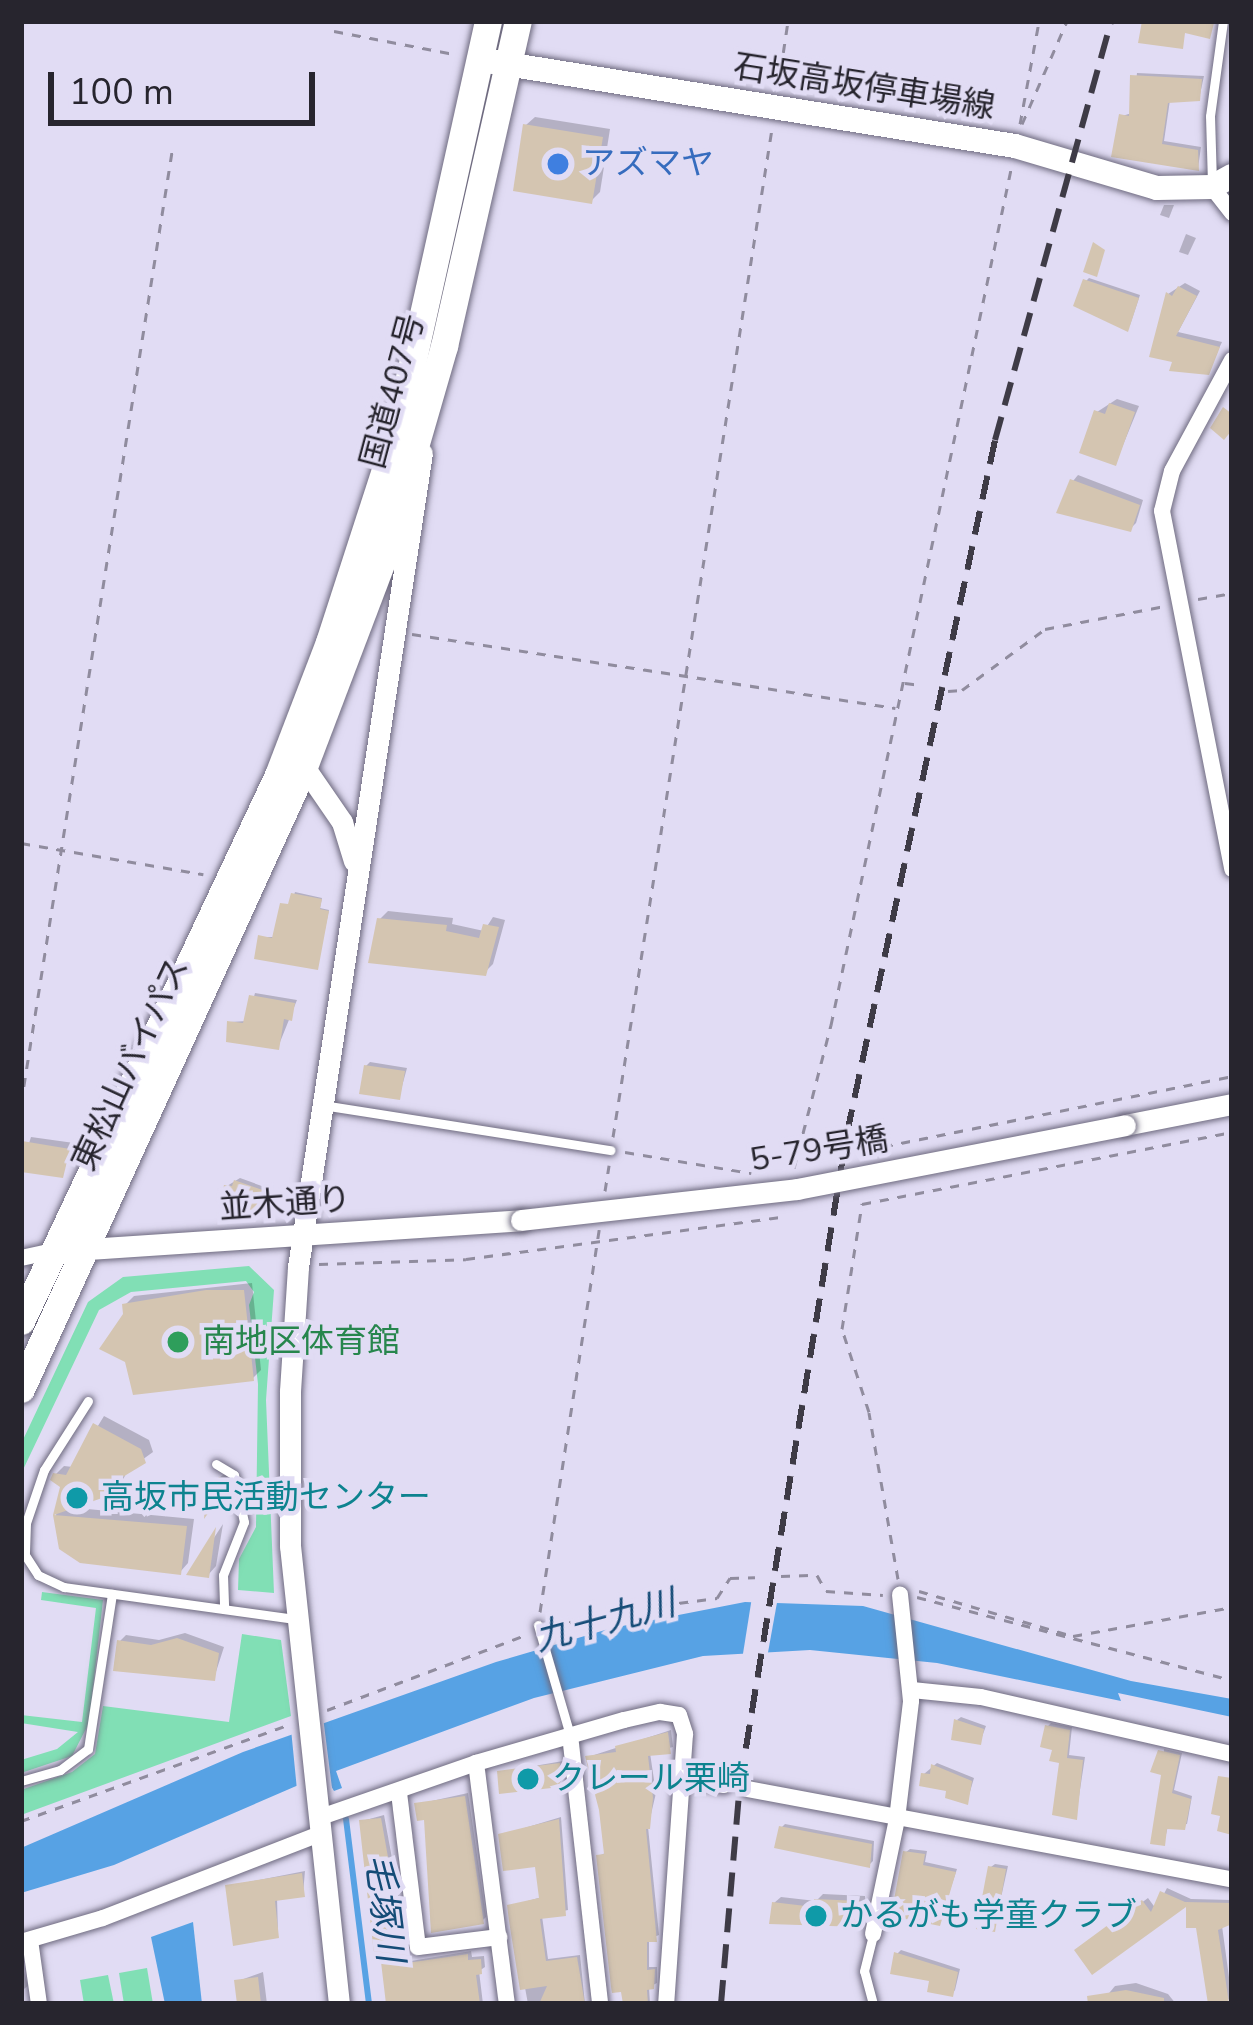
<!DOCTYPE html>
<html>
<head>
<meta charset="utf-8">
<style>
  body { margin:0 }
  #map { position:relative; width:1253px; height:2025px; overflow:hidden; background:#e1dcf4; font-family:"Nunito Sans","Noto Sans JP",sans-serif }
  div>[style] { position:absolute }
  .green>* { inset:0; background:#81dfb5 }
  .water>* { inset:0; background:#57a2e4 }
  .pier>* { inset:0; background:#e1dcf4 }
  .shadow>* { inset:0; background:#0003 }
  .stream>* { height:6px; margin:-3px; padding:0 3px; transform-origin:3px; border-radius:3px; background:#57a2e4 }
  .building>* { inset:0; background:#d4c5b1 }
  .path>* { height:3px; margin-top:-1.5px; transform-origin:0; background:repeating-linear-gradient(90deg,#908c9e 0 9px,transparent 0 18px) }
  .roads { filter:drop-shadow(0 0 3px #6e6a7f) drop-shadow(0 0 3px #6e6a7f) }
  .service>* { height:9px; margin:-4.5px; padding:0 4.5px; transform-origin:4.5px; border-radius:4.5px; background:#fff }
  .minor>* { height:16px; margin:-8px; padding:0 8px; transform-origin:8px; border-radius:8px; background:#fff }
  .tertiary>* { height:21px; margin:-10.5px; padding:0 10.5px; transform-origin:10.5px; border-radius:10.5px; background:#fff }
  .secondary>* { height:24px; margin:-12px; padding:0 12px; transform-origin:12px; border-radius:12px; background:#fff }
  .trunk>* { height:27px; margin:-13.5px; padding:0 13.5px; transform-origin:13.5px; border-radius:13.5px; background:#fff }
  .rail>* { height:6px; margin-top:-3px; transform-origin:0; background:repeating-linear-gradient(90deg,#3e3b46 0 24px,transparent 0 36px) }
  .bridges { filter:drop-shadow(0 0 3px #6e6a7f) drop-shadow(0 0 3px #6e6a7f) }
  .tertiary-bridge>* { height:21px; margin:-10.5px; padding:0 10.5px; transform-origin:10.5px; border-radius:10.5px; background:#fff }
  .dots>* { width:33px; height:33px; translate:-50% -50%; box-sizing:border-box; border:6px solid #e1dcf4; border-radius:50% }
  span { translate:-50% -50%; white-space:nowrap; text-align:center; line-height:1.15; -webkit-text-stroke:9px #e1dcf4; paint-order:stroke }
  .street-label { font-size:33px; color:#27252e }
  .shop-label { font-size:33px; color:#366cbe }
  .left { translate:0 -50%; text-align:left }
  .leisure-label { font-size:33px; color:#27864d }
  .culture-label { font-size:33px; color:#0d838f }
  .water-label { font-size:36px; color:#154c77; font-style:italic }
  .frame { position:absolute; inset:0; border:24px solid #27252e; pointer-events:none }
  .scale { position:absolute; left:48px; top:72px; width:267px; height:54px; box-sizing:border-box; border:6px solid #27252e; border-top:0; padding-left:15px; font-size:36px; line-height:42px; white-space:nowrap; color:#27252e; -webkit-text-stroke:9px #e1dcf4; paint-order:stroke }
</style>
</head>
<body>
<div id="map">
  <div class="green">
    <i style="clip-path:polygon(249px 1266px,274px 1290px,266px 1400px,274px 1593px,238px 1590px,239px 1559px,256px 1527px,258px 1384px,249px 1305px,254px 1292px,246px 1281px,131px 1292px,99px 1310px,21px 1474px,21px 1444px,88px 1302px,123px 1277px)"></i>
    <i style="clip-path:polygon(42px 1592px,103px 1600px,89px 1723px,72px 1756px,21px 1773px,21px 1760px,57px 1749px,78px 1732px,21px 1723px,21px 1715px,82px 1722px,96px 1608px,41px 1600px)"></i>
    <i style="clip-path:polygon(242px 1634px,281px 1640px,291px 1716px,21px 1815px,21px 1790px,72px 1772px,95px 1754px,103px 1706px,229px 1722px)"></i>
    <i style="clip-path:polygon(147px 1968px,153px 2004px,124px 2004px,119px 1973px)"></i>
    <i style="clip-path:polygon(108px 1975px,114px 2004px,84px 2004px,80px 1980px)"></i>
  </div>
  <div class="water">
    <i style="clip-path:polygon(745px 1602px,863px 1606px,1131px 1681px,1232px 1699px,1232px 1717px,1118px 1693px,1121px 1701px,937px 1663px,810px 1650px,703px 1656px,534px 1698px,336px 1771px,342px 1788px,334px 1791px,324px 1774px,114px 1865px,21px 1893px,21px 1848px,243px 1752px,496px 1662px,612px 1628px)"></i>
    <i style="clip-path:polygon(193px 1922px,202px 2004px,165px 2004px,151px 1937px)"></i>
  </div>
  <div class="pier">
    <i style="clip-path:polygon(752px 1597px,778px 1597px,767px 1658px,742px 1660px)"></i>
    <i style="clip-path:polygon(323px 1717px,333px 1796px,322px 1781px,297px 1790px,291px 1729px)"></i>
  </div>
  <div class="shadow">
    <i style="clip-path:polygon(1137px 73px,1204px 76px,1199px 99px,1170px 100px,1164px 141px,1201px 147px,1198px 168px,1115px 155px,1122px 116px,1132px 113px)"></i>
    <i style="clip-path:polygon(535px 117px,610px 129px,600px 192px,591px 201px,526px 125px)"></i>
    <i style="clip-path:polygon(1164px 205px,1174px 205px,1169px 218px,1160px 215px)"></i>
    <i style="clip-path:polygon(1186px 234px,1196px 238px,1188px 255px,1179px 252px)"></i>
    <i style="clip-path:polygon(1089px 278px,1140px 295px,1130px 325px,1086px 281px)"></i>
    <i style="clip-path:polygon(1185px 283px,1200px 291px,1178px 332px,1222px 342px,1208px 372px,1175px 360px,1168px 294px)"></i>
    <i style="clip-path:polygon(1117px 399px,1139px 406px,1116px 462px,1097px 412px)"></i>
    <i style="clip-path:polygon(1078px 475px,1143px 500px,1136px 523px,1130px 529px,1073px 481px)"></i>
    <i style="clip-path:polygon(295px 892px,322px 898px,320px 908px,329px 910px,317px 967px,261px 937px,275px 937px,282px 904px,291px 904px)"></i>
    <i style="clip-path:polygon(388px 911px,453px 918px,452px 924px,484px 931px,493px 917px,505px 920px,493px 964px,485px 972px,380px 919px)"></i>
    <i style="clip-path:polygon(255px 993px,297px 1000px,278px 1047px,230px 1022px,247px 1021px)"></i>
    <i style="clip-path:polygon(370px 1062px,407px 1068px,399px 1097px,366px 1066px)"></i>
    <i style="clip-path:polygon(31px 1137px,74px 1143px,62px 1175px,21px 1169px)"></i>
    <i style="clip-path:polygon(240px 1178px,270px 1189px,263px 1209px,227px 1186px)"></i>
    <i style="clip-path:polygon(252px 1283px,261px 1370px,252px 1379px,128px 1360px,125px 1305px,134px 1296px)"></i>
    <i style="clip-path:polygon(104px 1416px,149px 1440px,153px 1452px,128px 1470px,118px 1489px,66px 1507px,194px 1519px,188px 1563px,180px 1572px,58px 1540px,56px 1515px,64px 1486px,56px 1474px,64px 1466px,73px 1467px)"></i>
    <i style="clip-path:polygon(229px 1471px,232px 1478px,208px 1512px,210px 1484px)"></i>
    <i style="clip-path:polygon(223px 1524px,216px 1566px,208px 1575px,191px 1573px)"></i>
    <i style="clip-path:polygon(185px 1633px,224px 1647px,214px 1678px,120px 1641px,126px 1635px,159px 1640px)"></i>
    <i style="clip-path:polygon(961px 1717px,986px 1726px,980px 1742px,957px 1720px)"></i>
    <i style="clip-path:polygon(1051px 1723px,1072px 1727px,1069px 1755px,1085px 1757px,1076px 1816px,1048px 1726px)"></i>
    <i style="clip-path:polygon(671px 1730px,673px 1747px,650px 1753px,656px 1793px,648px 1827px,659px 1935px,649px 1939px,649px 1967px,657px 1967px,657px 1983px,649px 1987px,650px 2004px,626px 2004px,599px 1856px,607px 1852px,602px 1810px,588px 1757px)"></i>
    <i style="clip-path:polygon(1164px 1749px,1182px 1753px,1174px 1790px,1192px 1796px,1187px 1824px,1168px 1826px,1164px 1843px)"></i>
    <i style="clip-path:polygon(563px 1761px,565px 1776px,559px 1784px,500px 1772px)"></i>
    <i style="clip-path:polygon(937px 1763px,974px 1778px,967px 1802px,924px 1774px)"></i>
    <i style="clip-path:polygon(468px 1793px,486px 1917px,482px 1921px,418px 1804px)"></i>
    <i style="clip-path:polygon(384px 1815px,411px 1961px,471px 1951px,472px 1957px,484px 1956px,485px 1967px,479px 1971px,483px 2004px,402px 2004px,362px 1821px)"></i>
    <i style="clip-path:polygon(561px 1817px,568px 1910px,542px 1916px,548px 1959px,580px 1955px,585px 2004px,528px 2004px,510px 1906px,542px 1897px,538px 1863px,501px 1835px)"></i>
    <i style="clip-path:polygon(785px 1824px,874px 1841px,873px 1861px,869px 1865px,782px 1827px)"></i>
    <i style="clip-path:polygon(910px 1849px,927px 1851px,925px 1862px,957px 1869px,939px 1923px,906px 1852px)"></i>
    <i style="clip-path:polygon(995px 1864px,1008px 1866px,994px 1929px,991px 1867px)"></i>
    <i style="clip-path:polygon(305px 1871px,303px 1894px,277px 1897px,278px 1935px,228px 1886px)"></i>
    <i style="clip-path:polygon(1167px 1888px,1191px 1899px,1232px 1900px,1232px 1918px,1222px 1926px,1232px 1999px,1211px 2002px,1199px 1925px,1189px 1925px,1188px 1902px,1093px 1971px,1083px 1946px,1148px 1898px,1156px 1909px)"></i>
    <i style="clip-path:polygon(823px 1894px,865px 1896px,866px 1918px,860px 1924px,774px 1903px,781px 1897px,816px 1901px)"></i>
    <i style="clip-path:polygon(901px 1950px,960px 1969px,955px 1990px,952px 1994px,897px 1954px)"></i>
    <i style="clip-path:polygon(21px 1960px,28px 1986px,21px 1991px)"></i>
    <i style="clip-path:polygon(263px 1972px,267px 2004px,240px 2004px,238px 1981px)"></i>
    <i style="clip-path:polygon(1136px 1983px,1168px 1994px,1176px 2004px,1100px 2004px,1115px 1986px)"></i>
  </div>
  <div class="stream">
    <i style="left:346px;top:1819px;width:186px;rotate:82.9deg"></i>
  </div>
  <div class="building">
    <i style="clip-path:polygon(1142px 21px,1205px 21px,1214px 23px,1210px 39px,1185px 33px,1183px 49px,1138px 43px)"></i>
    <i style="clip-path:polygon(1130px 75px,1202px 79px,1200px 101px,1168px 103px,1162px 144px,1198px 150px,1199px 171px,1111px 157px,1119px 114px,1129px 116px)"></i>
    <i style="clip-path:polygon(523px 124px,603px 137px,592px 204px,513px 191px)"></i>
    <i style="clip-path:polygon(1093px 242px,1105px 250px,1097px 277px,1083px 272px)"></i>
    <i style="clip-path:polygon(1083px 279px,1139px 298px,1128px 332px,1073px 306px)"></i>
    <i style="clip-path:polygon(1178px 286px,1197px 296px,1176px 336px,1220px 347px,1209px 375px,1169px 371px,1172px 362px,1149px 357px,1166px 292px,1172px 296px)"></i>
    <i style="clip-path:polygon(1109px 403px,1135px 412px,1116px 466px,1079px 453px,1094px 410px,1105px 414px)"></i>
    <i style="clip-path:polygon(1223px 407px,1232px 414px,1232px 430px,1224px 440px,1210px 428px)"></i>
    <i style="clip-path:polygon(1070px 479px,1140px 505px,1131px 532px,1056px 513px)"></i>
    <i style="clip-path:polygon(291px 893px,322px 899px,320px 909px,329px 911px,318px 970px,254px 959px,258px 935px,272px 938px,280px 903px,288px 904px)"></i>
    <i style="clip-path:polygon(377px 918px,447px 925px,446px 931px,479px 938px,483px 924px,499px 927px,486px 976px,368px 963px)"></i>
    <i style="clip-path:polygon(249px 995px,295px 1003px,292px 1021px,284px 1019px,279px 1050px,226px 1042px,227px 1021px,243px 1023px)"></i>
    <i style="clip-path:polygon(364px 1065px,405px 1071px,400px 1100px,359px 1094px)"></i>
    <i style="clip-path:polygon(22px 1141px,70px 1149px,63px 1178px,21px 1172px)"></i>
    <i style="clip-path:polygon(234px 1180px,268px 1192px,264px 1213px,220px 1203px,224px 1185px,232px 1186px)"></i>
    <i style="clip-path:polygon(206px 1290px,244px 1290px,254px 1381px,133px 1395px,125px 1362px,99px 1349px,123px 1314px,122px 1304px)"></i>
    <i style="clip-path:polygon(93px 1423px,141px 1449px,146px 1463px,121px 1478px,119px 1492px,54px 1515px,187px 1526px,181px 1575px,80px 1563px,59px 1549px,53px 1515px,60px 1487px,50px 1480px,53px 1473px,66px 1475px)"></i>
    <i style="clip-path:polygon(220px 1477px,225px 1489px,204px 1519px,207px 1483px)"></i>
    <i style="clip-path:polygon(216px 1527px,209px 1578px,186px 1575px)"></i>
    <i style="clip-path:polygon(177px 1638px,219px 1653px,215px 1681px,113px 1671px,117px 1640px,151px 1645px)"></i>
    <i style="clip-path:polygon(954px 1719px,984px 1729px,981px 1745px,951px 1740px)"></i>
    <i style="clip-path:polygon(1045px 1725px,1070px 1730px,1067px 1758px,1083px 1760px,1077px 1820px,1052px 1815px,1059px 1763px,1049px 1761px,1052px 1750px,1040px 1747px)"></i>
    <i style="clip-path:polygon(668px 1732px,671px 1754px,648px 1756px,653px 1798px,650px 1829px,646px 1829px,657px 1942px,647px 1942px,647px 1970px,655px 1969px,654px 1989px,647px 1990px,648px 2004px,623px 2004px,621px 1992px,612px 1993px,611px 1987px,596px 1855px,604px 1854px,599px 1810px,585px 1756px,616px 1752px,615px 1746px)"></i>
    <i style="clip-path:polygon(1158px 1750px,1180px 1755px,1172px 1793px,1191px 1799px,1185px 1830px,1167px 1829px,1165px 1846px,1150px 1844px,1161px 1775px,1150px 1772px)"></i>
    <i style="clip-path:polygon(560px 1763px,560px 1787px,499px 1794px,497px 1771px)"></i>
    <i style="clip-path:polygon(931px 1764px,972px 1781px,968px 1805px,945px 1798px,946px 1791px,919px 1786px,921px 1773px,930px 1774px)"></i>
    <i style="clip-path:polygon(1218px 1776px,1232px 1778px,1232px 1835px,1217px 1831px,1220px 1816px,1211px 1814px)"></i>
    <i style="clip-path:polygon(465px 1796px,484px 1924px,431px 1933px,424px 1820px,417px 1821px,414px 1803px)"></i>
    <i style="clip-path:polygon(381px 1818px,407px 1963px,468px 1954px,468px 1960px,481px 1959px,482px 1974px,476px 1975px,480px 2004px,386px 2004px,381px 1962px,375px 1963px,359px 1820px)"></i>
    <i style="clip-path:polygon(559px 1819px,566px 1916px,540px 1919px,546px 1961px,577px 1957px,585px 2004px,539px 2004px,547px 1986px,520px 1990px,509px 1921px,507px 1905px,539px 1898px,535px 1867px,503px 1871px,498px 1834px)"></i>
    <i style="clip-path:polygon(779px 1826px,872px 1844px,870px 1868px,774px 1848px)"></i>
    <i style="clip-path:polygon(903px 1851px,925px 1854px,923px 1865px,956px 1872px,940px 1926px,891px 1916px)"></i>
    <i style="clip-path:polygon(988px 1866px,1006px 1869px,995px 1932px,976px 1929px)"></i>
    <i style="clip-path:polygon(302px 1873px,305px 1897px,275px 1901px,279px 1938px,233px 1946px,225px 1885px)"></i>
    <i style="clip-path:polygon(1160px 1891px,1185px 1902px,1232px 1903px,1232px 1924px,1218px 1930px,1229px 2003px,1208px 2004px,1196px 1928px,1186px 1928px,1186px 1907px,1092px 1975px,1074px 1950px,1142px 1900px,1151px 1912px)"></i>
    <i style="clip-path:polygon(814px 1899px,860px 1901px,861px 1927px,769px 1924px,772px 1902px,814px 1907px)"></i>
    <i style="clip-path:polygon(894px 1952px,958px 1972px,953px 1997px,927px 1992px,929px 1981px,890px 1974px)"></i>
    <i style="clip-path:polygon(258px 1977px,261px 2004px,237px 2004px,234px 1980px)"></i>
    <i style="clip-path:polygon(1126px 1990px,1164px 1998px,1164px 2004px,1088px 2004px,1087px 1996px)"></i>
  </div>
  <div class="path">
    <i style="left:334px;top:31px;width:122px;rotate:10.9deg"></i>
    <i style="left:778px;top:88px;width:68px;rotate:-81.5deg"></i>
    <i style="left:1020px;top:124px;width:105px;rotate:-79.5deg"></i>
    <i style="left:1022px;top:124px;width:112px;rotate:-66.4deg"></i>
    <i style="left:1198px;top:599px;width:35px;rotate:-10deg"></i>
    <i style="left:412px;top:634px;width:489px;rotate:8.7deg"></i>
    <i style="left:905px;top:683px;width:16px;rotate:7deg"></i>
    <i style="left:948px;top:691px;width:14px;rotate:-4deg"></i>
    <i style="left:962px;top:690px;width:103px;rotate:-36.3deg"></i>
    <i style="left:1045px;top:629px;width:122px;rotate:-10.9deg"></i>
    <i style="left:21px;top:843px;width:185px;rotate:9.7deg"></i>
    <i style="left:21px;top:1104px;width:964px;rotate:-80.99deg"></i>
    <i style="left:613px;top:1137px;width:1021px;rotate:-81.04deg"></i>
    <i style="left:866px;top:1150px;width:373px;rotate:-11.4deg"></i>
    <i style="left:625px;top:1152px;width:128px;rotate:9.5deg"></i>
    <i style="left:794px;top:1168px;width:148px;rotate:-75.5deg"></i>
    <i style="left:831px;top:1025px;width:875px;rotate:-78.12deg"></i>
    <i style="left:605px;top:1191px;width:26px;rotate:-81deg"></i>
    <i style="left:319px;top:1264px;width:147px;rotate:-1.9deg"></i>
    <i style="left:466px;top:1259px;width:319px;rotate:-7.6deg"></i>
    <i style="left:781px;top:1576px;width:36px;rotate:-2deg"></i>
    <i style="left:817px;top:1575px;width:18px;rotate:61deg"></i>
    <i style="left:826px;top:1591px;width:57px;rotate:4deg"></i>
    <i style="left:898px;top:1579px;width:169px;rotate:-99.9deg"></i>
    <i style="left:869px;top:1412px;width:87px;rotate:-108deg"></i>
    <i style="left:842px;top:1329px;width:127px;rotate:-80.9deg"></i>
    <i style="left:862px;top:1204px;width:377px;rotate:-11deg"></i>
    <i style="left:919px;top:1591px;width:160px;rotate:16.3deg"></i>
    <i style="left:1073px;top:1636px;width:162px;rotate:-10.3deg"></i>
    <i style="left:917px;top:1597px;width:326px;rotate:14.8deg"></i>
    <i style="left:540px;top:1612px;width:387px;rotate:-81.2deg"></i>
    <i style="left:552px;top:1627px;width:58px;rotate:-15deg"></i>
    <i style="left:608px;top:1612px;width:110px;rotate:-7.3deg"></i>
    <i style="left:717px;top:1598px;width:24px;rotate:-57deg"></i>
    <i style="left:730px;top:1578px;width:25px;rotate:-2deg"></i>
    <i style="left:327px;top:1710px;width:213px;rotate:-20.7deg"></i>
    <i style="left:21px;top:1821px;width:286px;rotate:-19.8deg"></i>
  </div>
  <div class="roads">
    <div class="service">
      <i style="left:1212px;top:183px;width:67px;rotate:-91.7deg"></i>
      <i style="left:1210px;top:116px;width:96px;rotate:-82.2deg"></i>
      <i style="left:322px;top:1105px;width:292px;rotate:8.9deg"></i>
      <i style="left:88px;top:1401px;width:82px;rotate:122.5deg"></i>
      <i style="left:44px;top:1470px;width:56px;rotate:108.8deg"></i>
      <i style="left:26px;top:1523px;width:32px;rotate:92deg"></i>
      <i style="left:25px;top:1555px;width:24px;rotate:57deg"></i>
      <i style="left:38px;top:1575px;width:29px;rotate:25deg"></i>
      <i style="left:64px;top:1587px;width:234px;rotate:7.9deg"></i>
      <i style="left:216px;top:1464px;width:21px;rotate:31deg"></i>
      <i style="left:234px;top:1475px;width:48px;rotate:78deg"></i>
      <i style="left:244px;top:1522px;width:57px;rotate:111.6deg"></i>
      <i style="left:223px;top:1575px;width:34px;rotate:88deg"></i>
      <i style="left:538px;top:1625px;width:115px;rotate:73.8deg"></i>
      <i style="left:21px;top:1781px;width:41px;rotate:-15.8deg"></i>
      <i style="left:60px;top:1770px;width:35px;rotate:-37deg"></i>
      <i style="left:88px;top:1749px;width:157px;rotate:-81.2deg"></i>
      <i style="left:873px;top:2004px;width:34px;rotate:-105deg"></i>
      <i style="left:864px;top:1971px;width:37px;rotate:-76deg"></i>
    </div>
    <div class="minor">
      <i style="left:1212px;top:187px;width:33px;rotate:52deg"></i>
      <i style="left:1232px;top:360px;width:126px;rotate:118.4deg"></i>
      <i style="left:1172px;top:471px;width:41px;rotate:104deg"></i>
      <i style="left:1162px;top:511px;width:365px;rotate:78.9deg"></i>
      <i style="left:21px;top:1258px;width:34px;rotate:-12deg"></i>
      <i style="left:912px;top:1690px;width:69px;rotate:5.8deg"></i>
      <i style="left:981px;top:1697px;width:257px;rotate:12.8deg"></i>
      <i style="left:570px;top:1735px;width:271px;rotate:83.6deg"></i>
      <i style="left:476px;top:1763px;width:154px;rotate:-16.2deg"></i>
      <i style="left:624px;top:1720px;width:37px;rotate:-13deg"></i>
      <i style="left:660px;top:1712px;width:19px;rotate:9deg"></i>
      <i style="left:679px;top:1715px;width:20px;rotate:72deg"></i>
      <i style="left:685px;top:1734px;width:271px;rotate:94deg"></i>
      <i style="left:680px;top:1777px;width:45px;rotate:10.3deg"></i>
      <i style="left:748px;top:1789px;width:492px;rotate:10.6deg"></i>
      <i style="left:399px;top:1793px;width:155px;rotate:83deg"></i>
      <i style="left:418px;top:1947px;width:82px;rotate:-7deg"></i>
      <i style="left:318px;top:1818px;width:167px;rotate:-19.2deg"></i>
      <i style="left:476px;top:1763px;width:243px;rotate:82.7deg"></i>
      <i style="left:873px;top:1934px;width:117px;rotate:-78.2deg"></i>
      <i style="left:897px;top:1819px;width:119px;rotate:-83.2deg"></i>
      <i style="left:911px;top:1701px;width:107px;rotate:-95.9deg"></i>
      <i style="left:30px;top:1940px;width:65px;rotate:82deg"></i>
      <i style="left:21px;top:1942px;width:85px;rotate:-16.3deg"></i>
      <i style="left:103px;top:1918px;width:233px;rotate:-21.2deg"></i>
    </div>
    <div class="tertiary">
      <i style="left:298px;top:758px;width:78px;rotate:55.5deg"></i>
      <i style="left:342px;top:822px;width:41px;rotate:72.9deg"></i>
      <i style="left:1125px;top:1125px;width:109px;rotate:-11.1deg"></i>
      <i style="left:73px;top:1250px;width:449px;rotate:-3.8deg"></i>
      <i style="left:339px;top:2004px;width:461px;rotate:-96.1deg"></i>
      <i style="left:290px;top:1546px;width:155px;rotate:-90deg"></i>
      <i style="left:290px;top:1391px;width:124px;rotate:-86.3deg"></i>
      <i style="left:298px;top:1267px;width:823px;rotate:-81.34deg"></i>
    </div>
    <div class="secondary">
      <i style="left:494px;top:62px;width:528px;rotate:9.16deg"></i>
      <i style="left:1015px;top:146px;width:148px;rotate:16.5deg"></i>
      <i style="left:1157px;top:188px;width:55px;rotate:-1deg"></i>
      <i style="left:1212px;top:187px;width:23px;rotate:-29deg"></i>
    </div>
    <div class="trunk">
      <i style="left:21px;top:1321px;width:603px;rotate:-64.79deg"></i>
      <i style="left:278px;top:775px;width:142px;rotate:-69deg"></i>
      <i style="left:329px;top:642px;width:217px;rotate:-72deg"></i>
      <i style="left:396px;top:436px;width:425px;rotate:-77.5deg"></i>
      <i style="left:21px;top:1389px;width:681px;rotate:-65.54deg"></i>
      <i style="left:303px;top:769px;width:222px;rotate:-69.2deg"></i>
      <i style="left:382px;top:561px;width:224px;rotate:-73.9deg"></i>
      <i style="left:444px;top:346px;width:333px;rotate:-77.2deg"></i>
    </div>
  </div>
  <div class="rail">
    <i style="left:721px;top:2004px;width:221px;rotate:-85.1deg"></i>
    <i style="left:740px;top:1784px;width:660px;rotate:-80.67deg"></i>
    <i style="left:847px;top:1133px;width:709px;rotate:-77.94deg"></i>
    <i style="left:995px;top:440px;width:435px;rotate:-74.5deg"></i>
  </div>
  <div class="bridges">
    <div class="tertiary-bridge">
      <i style="left:521px;top:1220px;width:278px;rotate:-6.4deg"></i>
      <i style="left:797px;top:1189px;width:334px;rotate:-11deg"></i>
    </div>
  </div>
  <div class="dots">
    <i style="left:558px;top:164px;background:#3f7fe0"></i>
    <i style="left:178px;top:1342px;background:#2e9e5b"></i>
    <i style="left:77px;top:1498px;background:#0f9aa8"></i>
    <i style="left:528px;top:1779px;background:#0f9aa8"></i>
    <i style="left:816px;top:1916px;background:#0f9aa8"></i>
  </div>
  <div class="street-label">
    <span style="left:864px;top:87px;rotate:9deg">石坂高坂停車場線</span>
    <span style="left:393px;top:391px;rotate:-75deg">国道407号</span>
    <span style="left:131px;top:1064px;rotate:-65deg">東松山バイパス</span>
    <span style="left:819px;top:1150px;rotate:-9deg">5-79号橋</span>
    <span style="left:285px;top:1204px;rotate:-4deg">並木通り</span>
  </div>
  <div class="shop-label">
    <span class="left" style="left:582px;top:164px">アズマヤ</span>
  </div>
  <div class="leisure-label">
    <span class="left" style="left:202px;top:1342px">南地区体育館</span>
  </div>
  <div class="culture-label">
    <span class="left" style="left:101px;top:1498px">高坂市民活動センター</span>
    <span class="left" style="left:552px;top:1779px">クレール栗崎</span>
    <span class="left" style="left:840px;top:1916px">かるがも学童クラブ</span>
  </div>
  <div class="water-label">
    <span style="left:605px;top:1621px;rotate:-15deg">九十九川</span>
    <span style="left:384px;top:1908px;rotate:83deg">毛塚川</span>
  </div>
  <div class="frame"></div>
  <div class="scale">100 m</div>
</div>
</body>
</html>
